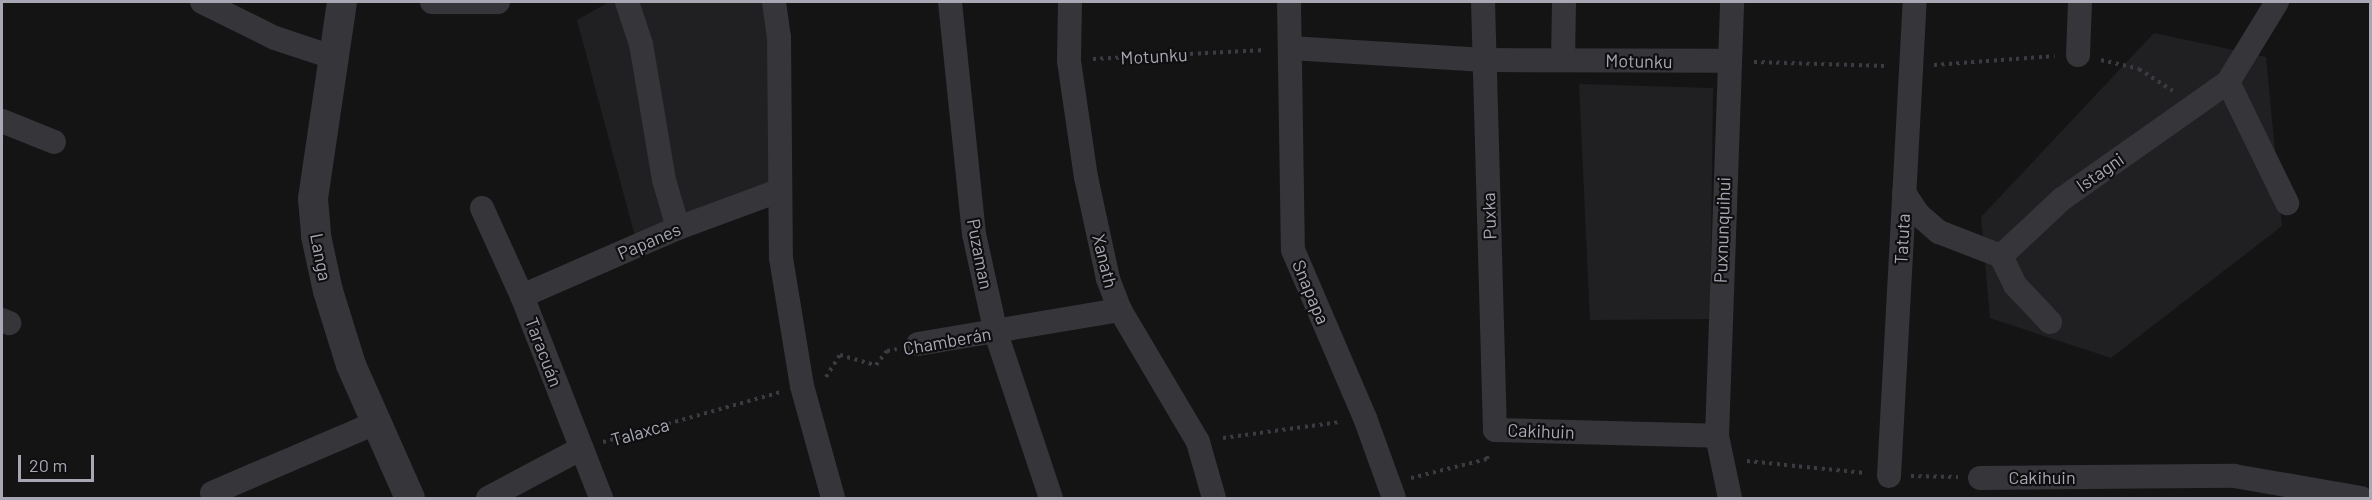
<!DOCTYPE html>
<html>
<head>
<meta charset="utf-8">
<style>
  body { margin:0 }
  #map { position:relative; width:2372px; height:500px; overflow:hidden; background:#141415; font-family:Barlow,sans-serif }
  div>[style] { position:absolute }
  .built>* { inset:0; background:#202022 }
  .path>* { height:4px; margin-top:-2px; transform-origin:0; background:repeating-linear-gradient(90deg,#3b3b41 0 3px,transparent 0 7.5px) }
  .minor>* { height:24px; margin:-12px; padding:0 12px; transform-origin:12px; border-radius:12px; background:#35353a }
  .tertiary>* { height:30px; margin:-15px; padding:0 15px; transform-origin:15px; border-radius:15px; background:#35353a }
  span { translate:-50% -50%; white-space:nowrap; text-align:center; line-height:1.15; -webkit-text-stroke:4.5px #0f0f10; paint-order:stroke }
  .street-label { font-size:18px; color:#a7a8b4 }
  .frame { position:absolute; inset:0; border:3px solid #a7a8b4; pointer-events:none }
  .scale { position:absolute; left:18px; top:455px; width:76px; height:27px; box-sizing:border-box; border:3px solid #a7a8b4; border-top:0; padding-left:8px; font-size:18px; line-height:21px; white-space:nowrap; color:#a7a8b4; -webkit-text-stroke:4px #0f0f10; paint-order:stroke }
</style>
</head>
<body>
<div id="map">
  <div class="built">
    <i style="clip-path:polygon(609px 2px,772px 2px,769px 189px,636px 240px,577px 20px)"></i>
    <i style="clip-path:polygon(2154px 33px,2266px 57px,2282px 226px,2111px 358px,1990px 318px,1981px 217px)"></i>
    <i style="clip-path:polygon(1579px 84px,1713px 88px,1710px 319px,1590px 320px)"></i>
  </div>
  <div class="path">
    <i style="left:1093px;top:59px;width:172px;rotate:-3deg"></i>
    <i style="left:2101px;top:60px;width:39px;rotate:13deg"></i>
    <i style="left:2139px;top:69px;width:40px;rotate:32.9deg"></i>
    <i style="left:1754px;top:62px;width:134px;rotate:1.7deg"></i>
    <i style="left:1934px;top:65px;width:121px;rotate:-4.3deg"></i>
    <i style="left:826px;top:377px;width:26px;rotate:-58deg"></i>
    <i style="left:840px;top:355px;width:37px;rotate:16deg"></i>
    <i style="left:876px;top:365px;width:18px;rotate:-52deg"></i>
    <i style="left:887px;top:351px;width:10px;rotate:-11deg"></i>
    <i style="left:1223px;top:438px;width:118px;rotate:-7.8deg"></i>
    <i style="left:603px;top:442px;width:185px;rotate:-15.7deg"></i>
    <i style="left:1747px;top:461px;width:119px;rotate:5.8deg"></i>
    <i style="left:1911px;top:476px;width:47px;rotate:1.2deg"></i>
    <i style="left:1411px;top:478px;width:78px;rotate:-14deg"></i>
    <i style="left:1487px;top:459px;width:7px;rotate:-74deg"></i>
  </div>
  <div class="minor">
    <i style="left:202px;top:2px;width:81px;rotate:26.3deg"></i>
    <i style="left:275px;top:38px;width:63px;rotate:18.4deg"></i>
    <i style="left:432px;top:2px;width:66px"></i>
    <i style="left:627px;top:2px;width:44px;rotate:71.6deg"></i>
    <i style="left:641px;top:44px;width:138px;rotate:80.4deg"></i>
    <i style="left:664px;top:180px;width:50px;rotate:73.7deg"></i>
    <i style="left:774px;top:2px;width:35px;rotate:82deg"></i>
    <i style="left:779px;top:37px;width:221px;rotate:89.5deg"></i>
    <i style="left:781px;top:258px;width:130px;rotate:80.7deg"></i>
    <i style="left:802px;top:386px;width:116px;rotate:74.5deg"></i>
    <i style="left:950px;top:2px;width:233px;rotate:84.1deg"></i>
    <i style="left:974px;top:234px;width:101px;rotate:77.5deg"></i>
    <i style="left:996px;top:333px;width:174px;rotate:71.6deg"></i>
    <i style="left:1070px;top:2px;width:59px;rotate:91deg"></i>
    <i style="left:1069px;top:61px;width:117px;rotate:81.7deg"></i>
    <i style="left:1086px;top:177px;width:104px;rotate:77.8deg"></i>
    <i style="left:1108px;top:279px;width:33px;rotate:69deg"></i>
    <i style="left:1120px;top:310px;width:153px;rotate:59.4deg"></i>
    <i style="left:1198px;top:442px;width:58px;rotate:74.1deg"></i>
    <i style="left:1289px;top:2px;width:248px;rotate:89.1deg"></i>
    <i style="left:1293px;top:250px;width:183px;rotate:66.8deg"></i>
    <i style="left:1365px;top:418px;width:85px;rotate:70.1deg"></i>
    <i style="left:1483px;top:2px;width:428px;rotate:88.4deg"></i>
    <i style="left:1495px;top:430px;width:222px;rotate:1.5deg"></i>
    <i style="left:1290px;top:48px;width:195px;rotate:3.5deg"></i>
    <i style="left:1485px;top:60px;width:242px;rotate:0.2deg"></i>
    <i style="left:2078px;top:55px;width:53px;rotate:-87.8deg"></i>
    <i style="left:1563px;top:60px;width:58px;rotate:-89deg"></i>
    <i style="left:2228px;top:82px;width:135px;rotate:64deg"></i>
    <i style="left:2px;top:121px;width:56px;rotate:22deg"></i>
    <i style="left:1904px;top:193px;width:25px;rotate:56deg"></i>
    <i style="left:1918px;top:214px;width:28px;rotate:41deg"></i>
    <i style="left:1939px;top:232px;width:66px;rotate:21.2deg"></i>
    <i style="left:482px;top:208px;width:97px;rotate:65.6deg"></i>
    <i style="left:522px;top:296px;width:217px;rotate:68.6deg"></i>
    <i style="left:2001px;top:256px;width:83px;rotate:-43.1deg"></i>
    <i style="left:2062px;top:199px;width:203px;rotate:-35.2deg"></i>
    <i style="left:2228px;top:82px;width:94px;rotate:-58.5deg"></i>
    <i style="left:2001px;top:256px;width:32px;rotate:64deg"></i>
    <i style="left:2015px;top:285px;width:51px;rotate:46.6deg"></i>
    <i style="left:522px;top:296px;width:170px;rotate:-23.6deg"></i>
    <i style="left:678px;top:228px;width:107px;rotate:-20.3deg"></i>
    <i style="left:2px;top:320px;width:8px;rotate:23deg"></i>
    <i style="left:918px;top:344px;width:205px;rotate:-9.6deg"></i>
    <i style="left:1889px;top:476px;width:475px;rotate:-86.9deg"></i>
    <i style="left:1980px;top:478px;width:254px;rotate:-0.5deg"></i>
    <i style="left:2234px;top:476px;width:129px;rotate:9.8deg"></i>
    <i style="left:212px;top:493px;width:181px;rotate:-23.2deg"></i>
    <i style="left:488px;top:498px;width:106px;rotate:-28deg"></i>
    <i style="left:1730px;top:498px;width:63px;rotate:-101.8deg"></i>
    <i style="left:1717px;top:436px;width:434px;rotate:-88deg"></i>
  </div>
  <div class="tertiary">
    <i style="left:342px;top:2px;width:199px;rotate:98.4deg"></i>
    <i style="left:313px;top:199px;width:37px;rotate:85deg"></i>
    <i style="left:316px;top:236px;width:56px;rotate:77.7deg"></i>
    <i style="left:328px;top:291px;width:77px;rotate:72.7deg"></i>
    <i style="left:351px;top:365px;width:145px;rotate:66.1deg"></i>
  </div>
  <div class="street-label">
    <span style="left:1154px;top:56px;rotate:-3deg">Motunku</span>
    <span style="left:1639px;top:61px;rotate:1deg">Motunku</span>
    <span style="left:2100px;top:172px;rotate:-35deg">Istagni</span>
    <span style="left:1489px;top:216px;rotate:-92deg">Puxka</span>
    <span style="left:1722px;top:230px;rotate:-88deg">Puxnunquihui</span>
    <span style="left:1902px;top:239px;rotate:-87deg">Tatuta</span>
    <span style="left:649px;top:241px;rotate:-23deg">Papanes</span>
    <span style="left:980px;top:254px;rotate:79deg">Puzaman</span>
    <span style="left:321px;top:257px;rotate:79deg">Langa</span>
    <span style="left:1105px;top:261px;rotate:76deg">Xanath</span>
    <span style="left:1311px;top:292px;rotate:67deg">Snapapa</span>
    <span style="left:947px;top:341px;rotate:-10deg">Chamberán</span>
    <span style="left:544px;top:352px;rotate:69deg">Taracuán</span>
    <span style="left:1541px;top:431px;rotate:2deg">Cakihuin</span>
    <span style="left:640px;top:432px;rotate:-16deg">Talaxca</span>
    <span style="left:2042px;top:477px">Cakihuin</span>
  </div>
  <div class="frame"></div>
  <div class="scale">20 m</div>
</div>
</body>
</html>
